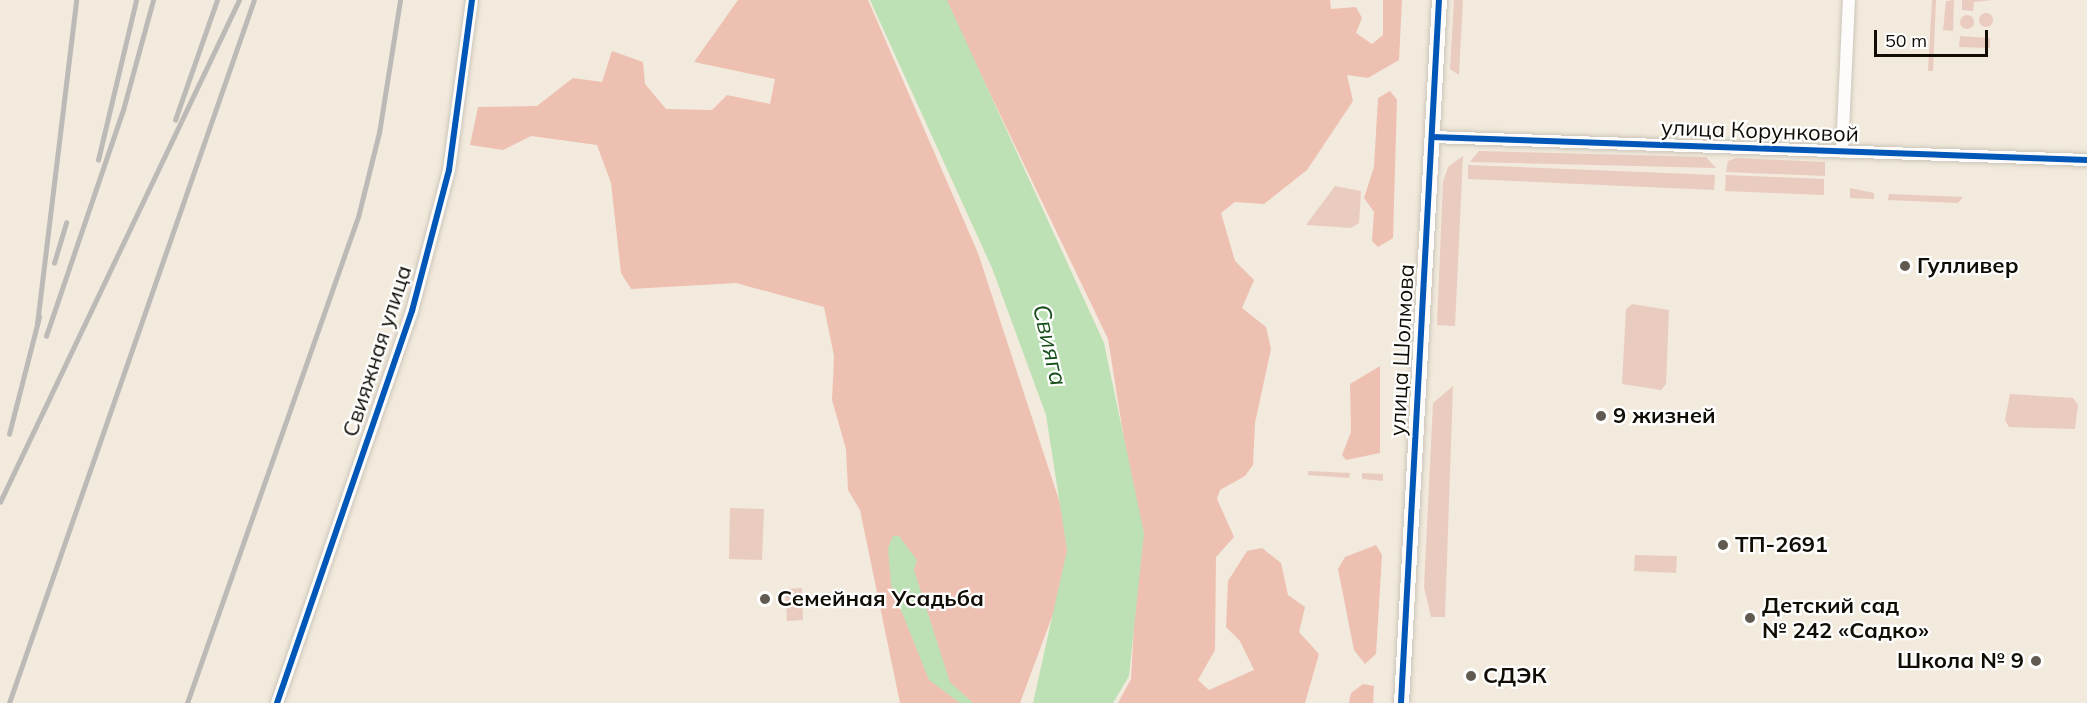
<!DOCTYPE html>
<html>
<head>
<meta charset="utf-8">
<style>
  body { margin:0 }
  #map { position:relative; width:2087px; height:703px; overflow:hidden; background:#f2eadc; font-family:Mulish,sans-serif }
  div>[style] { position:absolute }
  .green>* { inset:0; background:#eacbbf }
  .round { border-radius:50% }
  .forest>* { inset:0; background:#eec0b2 }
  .water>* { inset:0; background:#bde1b5 }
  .roads { filter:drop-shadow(0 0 2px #cbc5ba) drop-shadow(0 0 2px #cbc5ba) }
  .minor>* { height:12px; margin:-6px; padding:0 6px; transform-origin:6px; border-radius:6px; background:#fdfcfa }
  .tertiary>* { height:15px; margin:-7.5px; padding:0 7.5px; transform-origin:7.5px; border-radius:7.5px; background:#fdfcfa }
  .rail>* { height:4.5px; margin:-2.25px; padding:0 2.25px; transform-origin:2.25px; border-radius:2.25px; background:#bcbab7 }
  .cycleway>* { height:6px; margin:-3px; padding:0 3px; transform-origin:3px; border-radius:3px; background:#0057b8 }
  .dots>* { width:16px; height:16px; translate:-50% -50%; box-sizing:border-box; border:3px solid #fff; border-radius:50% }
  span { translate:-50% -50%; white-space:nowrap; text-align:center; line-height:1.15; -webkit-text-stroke:4.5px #fff; paint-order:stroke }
  .street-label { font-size:22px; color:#110d05 }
  .poi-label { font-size:22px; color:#110d05; font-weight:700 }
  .left { translate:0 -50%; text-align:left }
  .right { translate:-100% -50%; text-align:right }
  .water-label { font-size:24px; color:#174e19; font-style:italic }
  .scale { position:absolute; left:1874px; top:30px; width:114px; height:27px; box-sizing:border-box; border:3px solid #110d05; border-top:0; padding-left:8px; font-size:18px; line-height:21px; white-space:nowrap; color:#110d05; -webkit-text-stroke:4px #fff; paint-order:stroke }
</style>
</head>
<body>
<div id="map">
  <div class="green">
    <i style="clip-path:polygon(1454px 0,1463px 0,1459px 75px,1450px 69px)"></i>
    <i style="clip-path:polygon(1932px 0,1936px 0,1933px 71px,1928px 71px)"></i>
    <i style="clip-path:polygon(1954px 0,1953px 31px,1943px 30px,1946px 1px)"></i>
    <i style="clip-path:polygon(1962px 0,1992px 0,1974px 2px,1973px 11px,1962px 10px)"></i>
    <i class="round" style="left:1979px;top:13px;width:14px;height:14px"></i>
    <i class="round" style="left:1960px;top:15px;width:14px;height:14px"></i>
    <i style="clip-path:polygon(1960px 36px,1990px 38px,1990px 48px,1959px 47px)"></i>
    <i style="clip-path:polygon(1479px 151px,1706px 157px,1716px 168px,1470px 162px)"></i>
    <i style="clip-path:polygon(1463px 156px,1455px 326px,1437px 325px,1443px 182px,1448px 167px)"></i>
    <i style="clip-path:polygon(1736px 158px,1825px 162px,1825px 176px,1726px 172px,1728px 161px)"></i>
    <i style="clip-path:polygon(1468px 165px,1715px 175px,1714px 190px,1468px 179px)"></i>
    <i style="clip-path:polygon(1726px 175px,1824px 179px,1824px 195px,1725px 191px)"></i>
    <i style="clip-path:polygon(1335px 186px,1361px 191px,1359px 223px,1351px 228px,1306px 225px)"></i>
    <i style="clip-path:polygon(1850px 188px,1874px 193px,1874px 199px,1850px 198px)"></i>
    <i style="clip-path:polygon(1889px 194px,1963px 197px,1958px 203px,1888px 200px)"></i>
    <i style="clip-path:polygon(1632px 304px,1669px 310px,1666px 384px,1661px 390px,1622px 384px,1626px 309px)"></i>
    <i style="clip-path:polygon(1453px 386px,1445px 617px,1431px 617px,1424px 587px,1433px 403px)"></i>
    <i style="clip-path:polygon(2010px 394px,2073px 398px,2078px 405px,2075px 429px,2009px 427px,2005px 420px)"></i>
    <i style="clip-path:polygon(1308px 471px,1350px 473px,1349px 478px,1308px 475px)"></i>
    <i style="clip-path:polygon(1362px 473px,1383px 474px,1383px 481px,1362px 479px)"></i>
    <i style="clip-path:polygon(730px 508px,764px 509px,762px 560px,729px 559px)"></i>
    <i style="clip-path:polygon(1635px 555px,1677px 556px,1676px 573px,1634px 571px)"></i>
    <i style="clip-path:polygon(802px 588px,803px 620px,787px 621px,785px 589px)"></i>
  </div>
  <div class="forest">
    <i style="clip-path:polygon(738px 0,868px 0,978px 253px,1076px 552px,1020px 703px,900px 703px,860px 510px,848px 490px,846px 449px,832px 400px,834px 356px,824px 307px,736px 283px,631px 289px,621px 273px,611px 183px,597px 145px,531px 136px,503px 150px,470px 145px,478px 107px,537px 106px,573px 78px,602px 82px,612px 51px,643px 62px,645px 84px,666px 109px,712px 110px,727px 95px,770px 104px,775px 79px,694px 62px)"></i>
    <i style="clip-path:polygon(945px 0,1330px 0,1331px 9px,1356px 7px,1362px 18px,1356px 33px,1372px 44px,1383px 35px,1383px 0,1402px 0,1399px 60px,1368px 78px,1347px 75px,1353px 101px,1307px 170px,1264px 204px,1235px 202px,1221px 213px,1235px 261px,1254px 280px,1242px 308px,1266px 327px,1271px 349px,1255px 423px,1253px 465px,1245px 476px,1220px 490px,1217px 499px,1234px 537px,1216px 557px,1215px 650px,1198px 680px,1209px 690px,1254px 670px,1240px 641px,1226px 627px,1228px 581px,1247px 551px,1262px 548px,1281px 563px,1288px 595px,1305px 607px,1299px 632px,1319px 654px,1305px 703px,1118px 703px,1131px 679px,1139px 533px,1108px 339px)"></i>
    <i style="clip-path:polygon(1390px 91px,1397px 100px,1393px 238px,1378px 247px,1372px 241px,1374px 212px,1364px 198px,1374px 167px,1378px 98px)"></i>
    <i style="clip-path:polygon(1380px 366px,1380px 453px,1346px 460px,1342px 455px,1351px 432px,1350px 384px)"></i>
    <i style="clip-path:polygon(1376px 545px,1382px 555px,1376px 654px,1365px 664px,1354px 650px,1338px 569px,1345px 557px)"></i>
    <i style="clip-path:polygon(1363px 684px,1374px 686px,1373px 703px,1349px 703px,1351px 693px)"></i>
  </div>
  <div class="water">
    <i style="clip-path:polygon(870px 0,947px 0,1104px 343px,1144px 533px,1129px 676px,1113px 703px,1033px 703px,1067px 550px,1046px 415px,992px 268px)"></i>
    <i style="clip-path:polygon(893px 536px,899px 536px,917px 560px,914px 570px,950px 682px,973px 703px,960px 703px,929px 680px,891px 585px,888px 548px)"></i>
  </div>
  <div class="roads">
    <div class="minor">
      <i style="left:1432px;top:137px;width:655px;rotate:2.01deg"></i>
      <i style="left:1842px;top:152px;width:152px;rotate:-87.4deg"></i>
      <i style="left:277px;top:703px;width:415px;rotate:-71deg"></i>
      <i style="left:412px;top:311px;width:146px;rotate:-75.3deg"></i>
      <i style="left:449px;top:170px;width:172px;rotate:-82.3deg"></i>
    </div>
    <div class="tertiary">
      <i style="left:1401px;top:703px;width:704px;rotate:-86.91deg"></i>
    </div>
  </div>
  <div class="rail">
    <i style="left:175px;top:120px;width:127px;rotate:-70.7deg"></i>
    <i style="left:98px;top:160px;width:164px;rotate:-76.6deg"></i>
    <i style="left:54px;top:263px;width:42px;rotate:-73.3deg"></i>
    <i style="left:37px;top:324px;width:326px;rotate:-83.1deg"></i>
    <i style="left:46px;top:336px;width:239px;rotate:-71.2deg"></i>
    <i style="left:123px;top:110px;width:114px;rotate:-74.7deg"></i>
    <i style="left:9px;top:434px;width:121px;rotate:-75.6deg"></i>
    <i style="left:0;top:502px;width:556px;rotate:-64.54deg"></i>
    <i style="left:9px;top:703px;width:744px;rotate:-70.79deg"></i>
    <i style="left:187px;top:703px;width:515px;rotate:-70.62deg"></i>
    <i style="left:358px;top:217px;width:87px;rotate:-76deg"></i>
    <i style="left:379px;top:133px;width:135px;rotate:-81deg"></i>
  </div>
  <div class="cycleway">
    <i style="left:1432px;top:137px;width:655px;rotate:2.01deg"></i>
    <i style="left:277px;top:703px;width:415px;rotate:-71deg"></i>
    <i style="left:412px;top:311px;width:146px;rotate:-75.3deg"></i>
    <i style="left:449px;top:170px;width:172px;rotate:-82.3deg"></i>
    <i style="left:1401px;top:703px;width:704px;rotate:-86.91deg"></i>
  </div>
  <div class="dots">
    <i style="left:1905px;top:266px;background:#605a50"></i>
    <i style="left:1601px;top:416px;background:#605a50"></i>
    <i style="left:1723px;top:545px;background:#605a50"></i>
    <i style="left:765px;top:599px;background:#605a50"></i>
    <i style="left:1750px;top:618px;background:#605a50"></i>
    <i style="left:2036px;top:661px;background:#605a50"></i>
    <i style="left:1471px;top:676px;background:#605a50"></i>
  </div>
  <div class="street-label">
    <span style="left:1760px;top:131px;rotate:2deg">улица Корунковой</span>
    <span style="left:1402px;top:350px;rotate:-87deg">улица Шолмова</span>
    <span style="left:377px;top:351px;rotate:-72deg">Свияжная улица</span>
  </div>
  <div class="poi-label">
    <span class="left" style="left:1917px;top:266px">Гулливер</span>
    <span class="left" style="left:1613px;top:416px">9 жизней</span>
    <span class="left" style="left:1735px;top:545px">ТП-2691</span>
    <span class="left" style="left:777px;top:599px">Семейная Усадьба</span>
    <span class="left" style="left:1762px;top:618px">Детский сад<br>№ 242 «Садко»</span>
    <span class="right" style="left:2024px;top:661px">Школа № 9</span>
    <span class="left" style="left:1483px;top:676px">СДЭК</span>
  </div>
  <div class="water-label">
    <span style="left:1050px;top:345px;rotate:77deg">Свияга</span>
  </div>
  <div class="scale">50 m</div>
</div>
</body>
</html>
